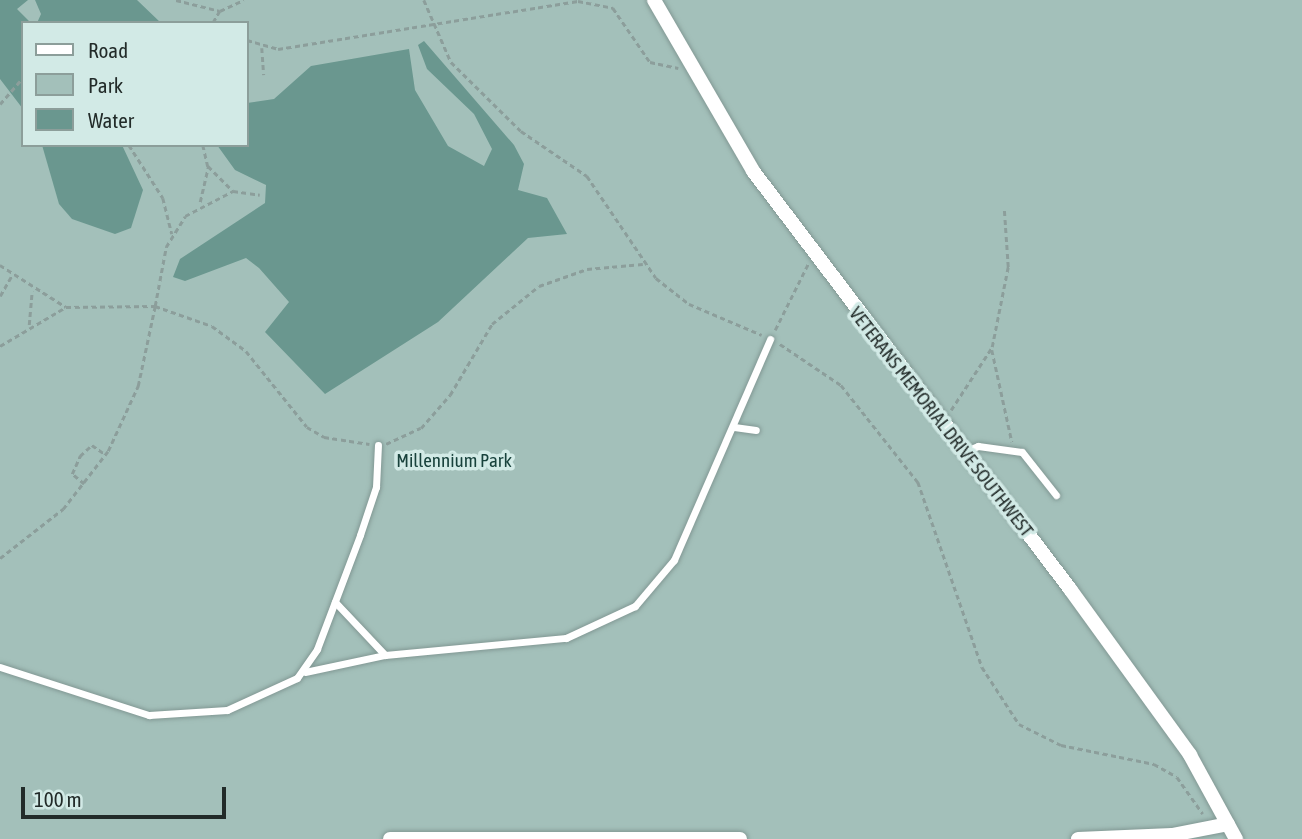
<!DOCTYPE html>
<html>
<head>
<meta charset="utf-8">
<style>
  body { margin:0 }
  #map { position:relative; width:1302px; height:839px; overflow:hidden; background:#d2eae6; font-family:"Asap Condensed",sans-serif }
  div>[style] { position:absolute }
  .green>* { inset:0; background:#a3c0ba }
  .water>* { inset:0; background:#6a978f }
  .path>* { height:2.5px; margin-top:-1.25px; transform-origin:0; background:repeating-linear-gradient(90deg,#8c9e9b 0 5px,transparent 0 8.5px) }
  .roads { filter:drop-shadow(0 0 2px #829894) drop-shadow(0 0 2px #829894) }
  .lane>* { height:7px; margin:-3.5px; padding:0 3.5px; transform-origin:3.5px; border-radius:3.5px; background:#fff }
  .street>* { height:14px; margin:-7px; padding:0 7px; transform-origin:7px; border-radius:7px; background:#fff }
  span { translate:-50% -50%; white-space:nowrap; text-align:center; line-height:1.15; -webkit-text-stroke:7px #d2eae6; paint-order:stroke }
  .street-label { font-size:19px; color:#222b29 }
  .park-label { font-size:19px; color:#18423c }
  .legend { position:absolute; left:21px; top:21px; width:228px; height:126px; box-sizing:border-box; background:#d2eae6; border:2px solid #8c9e9a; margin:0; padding:9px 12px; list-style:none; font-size:21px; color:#222b29 }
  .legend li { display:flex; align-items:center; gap:14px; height:35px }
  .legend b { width:35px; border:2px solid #8c9e9a }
  .scale { position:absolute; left:21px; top:787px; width:205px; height:32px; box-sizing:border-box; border:4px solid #222b29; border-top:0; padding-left:9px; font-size:21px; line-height:24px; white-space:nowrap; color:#222b29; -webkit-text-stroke:5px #d2eae6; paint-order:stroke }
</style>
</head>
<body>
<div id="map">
  <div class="green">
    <i style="clip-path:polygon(evenodd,0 0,1302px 0,1302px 839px,0 839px,0 0,23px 23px,247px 23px,247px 145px,23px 145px,23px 23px)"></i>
  </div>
  <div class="water">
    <i style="clip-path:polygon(0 0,28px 0,17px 9px,31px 23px,23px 23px,23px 109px,0 79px)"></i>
    <i style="clip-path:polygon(35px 0,137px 0,161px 23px,37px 23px,41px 14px)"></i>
    <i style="clip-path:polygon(424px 41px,514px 145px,524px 164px,518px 190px,547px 198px,567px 234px,528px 238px,438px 322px,325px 394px,265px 332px,289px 302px,259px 268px,246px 258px,185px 281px,173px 277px,180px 259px,265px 203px,266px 185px,235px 170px,217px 145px,247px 145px,247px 103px,274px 99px,311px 66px,409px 49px,415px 90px,448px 146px,484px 166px,492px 149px,474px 114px,427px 69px,418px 45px)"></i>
    <i style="clip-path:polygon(42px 145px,122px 145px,143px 190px,131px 228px,115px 234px,72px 219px,59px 204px)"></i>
  </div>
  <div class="path">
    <i style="left:176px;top:0;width:45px;rotate:14deg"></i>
    <i style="left:220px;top:11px;width:14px;rotate:120deg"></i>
    <i style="left:424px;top:0;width:68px;rotate:66.5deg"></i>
    <i style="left:451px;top:62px;width:98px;rotate:44.6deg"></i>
    <i style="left:521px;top:131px;width:80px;rotate:34.3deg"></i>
    <i style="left:587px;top:176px;width:123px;rotate:55.9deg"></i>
    <i style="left:656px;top:278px;width:42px;rotate:38.2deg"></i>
    <i style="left:689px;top:304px;width:79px;rotate:23deg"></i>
    <i style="left:220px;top:11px;width:26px;rotate:-25deg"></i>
    <i style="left:108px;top:23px;width:23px"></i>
    <i style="left:137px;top:23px;width:48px"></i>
    <i style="left:247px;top:40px;width:32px;rotate:16deg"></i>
    <i style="left:278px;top:49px;width:304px;rotate:-9.1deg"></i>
    <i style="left:578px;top:1px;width:36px;rotate:11deg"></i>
    <i style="left:613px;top:8px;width:65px;rotate:55.6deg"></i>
    <i style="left:650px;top:62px;width:29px;rotate:12deg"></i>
    <i style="left:262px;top:48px;width:27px;rotate:86deg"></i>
    <i style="left:0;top:104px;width:35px;rotate:-49deg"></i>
    <i style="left:129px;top:145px;width:63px;rotate:57.3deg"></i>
    <i style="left:163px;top:198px;width:37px;rotate:76deg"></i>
    <i style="left:203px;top:145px;width:22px;rotate:77deg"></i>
    <i style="left:200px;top:202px;width:37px;rotate:-77deg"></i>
    <i style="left:208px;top:166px;width:35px;rotate:45deg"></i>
    <i style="left:0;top:265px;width:78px;rotate:32.5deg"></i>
    <i style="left:0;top:296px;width:24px;rotate:-60deg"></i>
    <i style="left:29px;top:325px;width:34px;rotate:-85deg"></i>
    <i style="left:775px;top:330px;width:74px;rotate:-63.4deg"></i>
    <i style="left:780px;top:344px;width:73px;rotate:33.9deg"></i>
    <i style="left:841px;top:385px;width:124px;rotate:51.6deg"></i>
    <i style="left:918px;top:482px;width:196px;rotate:70.9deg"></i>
    <i style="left:982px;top:667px;width:68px;rotate:57deg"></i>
    <i style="left:1019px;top:724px;width:47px;rotate:26.6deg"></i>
    <i style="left:1061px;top:745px;width:95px;rotate:11.5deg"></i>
    <i style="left:1154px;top:764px;width:26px;rotate:29deg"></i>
    <i style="left:1177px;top:777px;width:45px;rotate:54.9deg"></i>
    <i style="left:0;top:346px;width:77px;rotate:-30.6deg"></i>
    <i style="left:66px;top:307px;width:89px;rotate:-0.6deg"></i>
    <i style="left:155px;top:306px;width:60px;rotate:-79.4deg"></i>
    <i style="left:166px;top:247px;width:36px;rotate:-58deg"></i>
    <i style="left:185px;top:216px;width:54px;rotate:-27.5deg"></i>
    <i style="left:233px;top:191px;width:27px;rotate:8deg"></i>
    <i style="left:992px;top:350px;width:94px;rotate:77.7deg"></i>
    <i style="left:951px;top:410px;width:75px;rotate:-56.9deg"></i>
    <i style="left:992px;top:347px;width:82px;rotate:-78.7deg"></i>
    <i style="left:1008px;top:267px;width:59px;rotate:-93.9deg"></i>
    <i style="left:386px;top:444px;width:38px;rotate:-25deg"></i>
    <i style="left:421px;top:428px;width:44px;rotate:-48.7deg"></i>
    <i style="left:450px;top:395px;width:82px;rotate:-59.4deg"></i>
    <i style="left:492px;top:324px;width:60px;rotate:-39deg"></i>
    <i style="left:539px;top:286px;width:51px;rotate:-19.5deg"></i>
    <i style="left:587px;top:269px;width:56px;rotate:-5.1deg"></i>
    <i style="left:84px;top:484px;width:16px;rotate:-140deg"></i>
    <i style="left:72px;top:474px;width:20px;rotate:-66deg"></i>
    <i style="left:80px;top:456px;width:16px;rotate:-43deg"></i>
    <i style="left:92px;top:445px;width:16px;rotate:35deg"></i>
    <i style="left:0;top:558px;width:80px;rotate:-37.9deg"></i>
    <i style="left:63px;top:509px;width:73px;rotate:-52.2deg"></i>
    <i style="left:108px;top:451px;width:72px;rotate:-65.2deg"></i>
    <i style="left:138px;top:386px;width:82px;rotate:-78deg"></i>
    <i style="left:155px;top:306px;width:60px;rotate:19.3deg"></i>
    <i style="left:212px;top:326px;width:42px;rotate:36.3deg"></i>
    <i style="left:246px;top:351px;width:97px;rotate:51.2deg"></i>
    <i style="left:307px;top:427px;width:20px;rotate:30deg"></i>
    <i style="left:324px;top:437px;width:46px;rotate:8.8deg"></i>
  </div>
  <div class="roads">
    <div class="lane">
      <i style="left:734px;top:427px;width:22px;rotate:8deg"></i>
      <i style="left:966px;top:451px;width:13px;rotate:-23deg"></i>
      <i style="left:978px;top:446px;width:44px;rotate:7.8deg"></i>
      <i style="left:1022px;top:452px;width:55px;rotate:51.7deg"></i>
      <i style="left:385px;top:655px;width:182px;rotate:-5.4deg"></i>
      <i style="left:566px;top:638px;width:76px;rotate:-24.9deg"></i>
      <i style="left:635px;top:606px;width:60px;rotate:-49.7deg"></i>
      <i style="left:674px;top:560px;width:241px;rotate:-66.5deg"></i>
      <i style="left:0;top:667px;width:157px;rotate:17.9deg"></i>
      <i style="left:149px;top:715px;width:78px;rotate:-3.7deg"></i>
      <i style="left:227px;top:710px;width:77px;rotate:-24.6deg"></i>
      <i style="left:297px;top:678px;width:35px;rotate:-55deg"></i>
      <i style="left:317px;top:649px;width:122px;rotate:-69.3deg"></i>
      <i style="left:360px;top:535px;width:51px;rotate:-71.6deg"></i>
      <i style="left:376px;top:487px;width:42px;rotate:-87.3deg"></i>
      <i style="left:305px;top:672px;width:82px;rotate:-12deg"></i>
      <i style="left:385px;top:655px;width:73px;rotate:-133.3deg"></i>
    </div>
    <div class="street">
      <i style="left:654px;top:0;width:198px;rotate:59.9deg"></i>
      <i style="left:753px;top:171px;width:525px;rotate:52.82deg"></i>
      <i style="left:1070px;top:589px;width:205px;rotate:54.1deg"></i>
      <i style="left:1190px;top:755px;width:96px;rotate:61.3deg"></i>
      <i style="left:390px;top:839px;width:350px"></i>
      <i style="left:1078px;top:839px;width:94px;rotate:-2.4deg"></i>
      <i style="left:1172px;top:835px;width:57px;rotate:-11.1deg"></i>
    </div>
  </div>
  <div class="street-label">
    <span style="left:941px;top:422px;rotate:52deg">VETERANS MEMORIAL DRIVE SOUTHWEST</span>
  </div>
  <div class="park-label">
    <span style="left:454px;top:461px">Millennium Park</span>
  </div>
  <ul class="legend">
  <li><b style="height:9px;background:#fff"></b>Road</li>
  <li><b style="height:19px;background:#a3c0ba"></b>Park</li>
  <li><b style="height:19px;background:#6a978f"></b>Water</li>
  </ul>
  <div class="scale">100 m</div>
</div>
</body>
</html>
